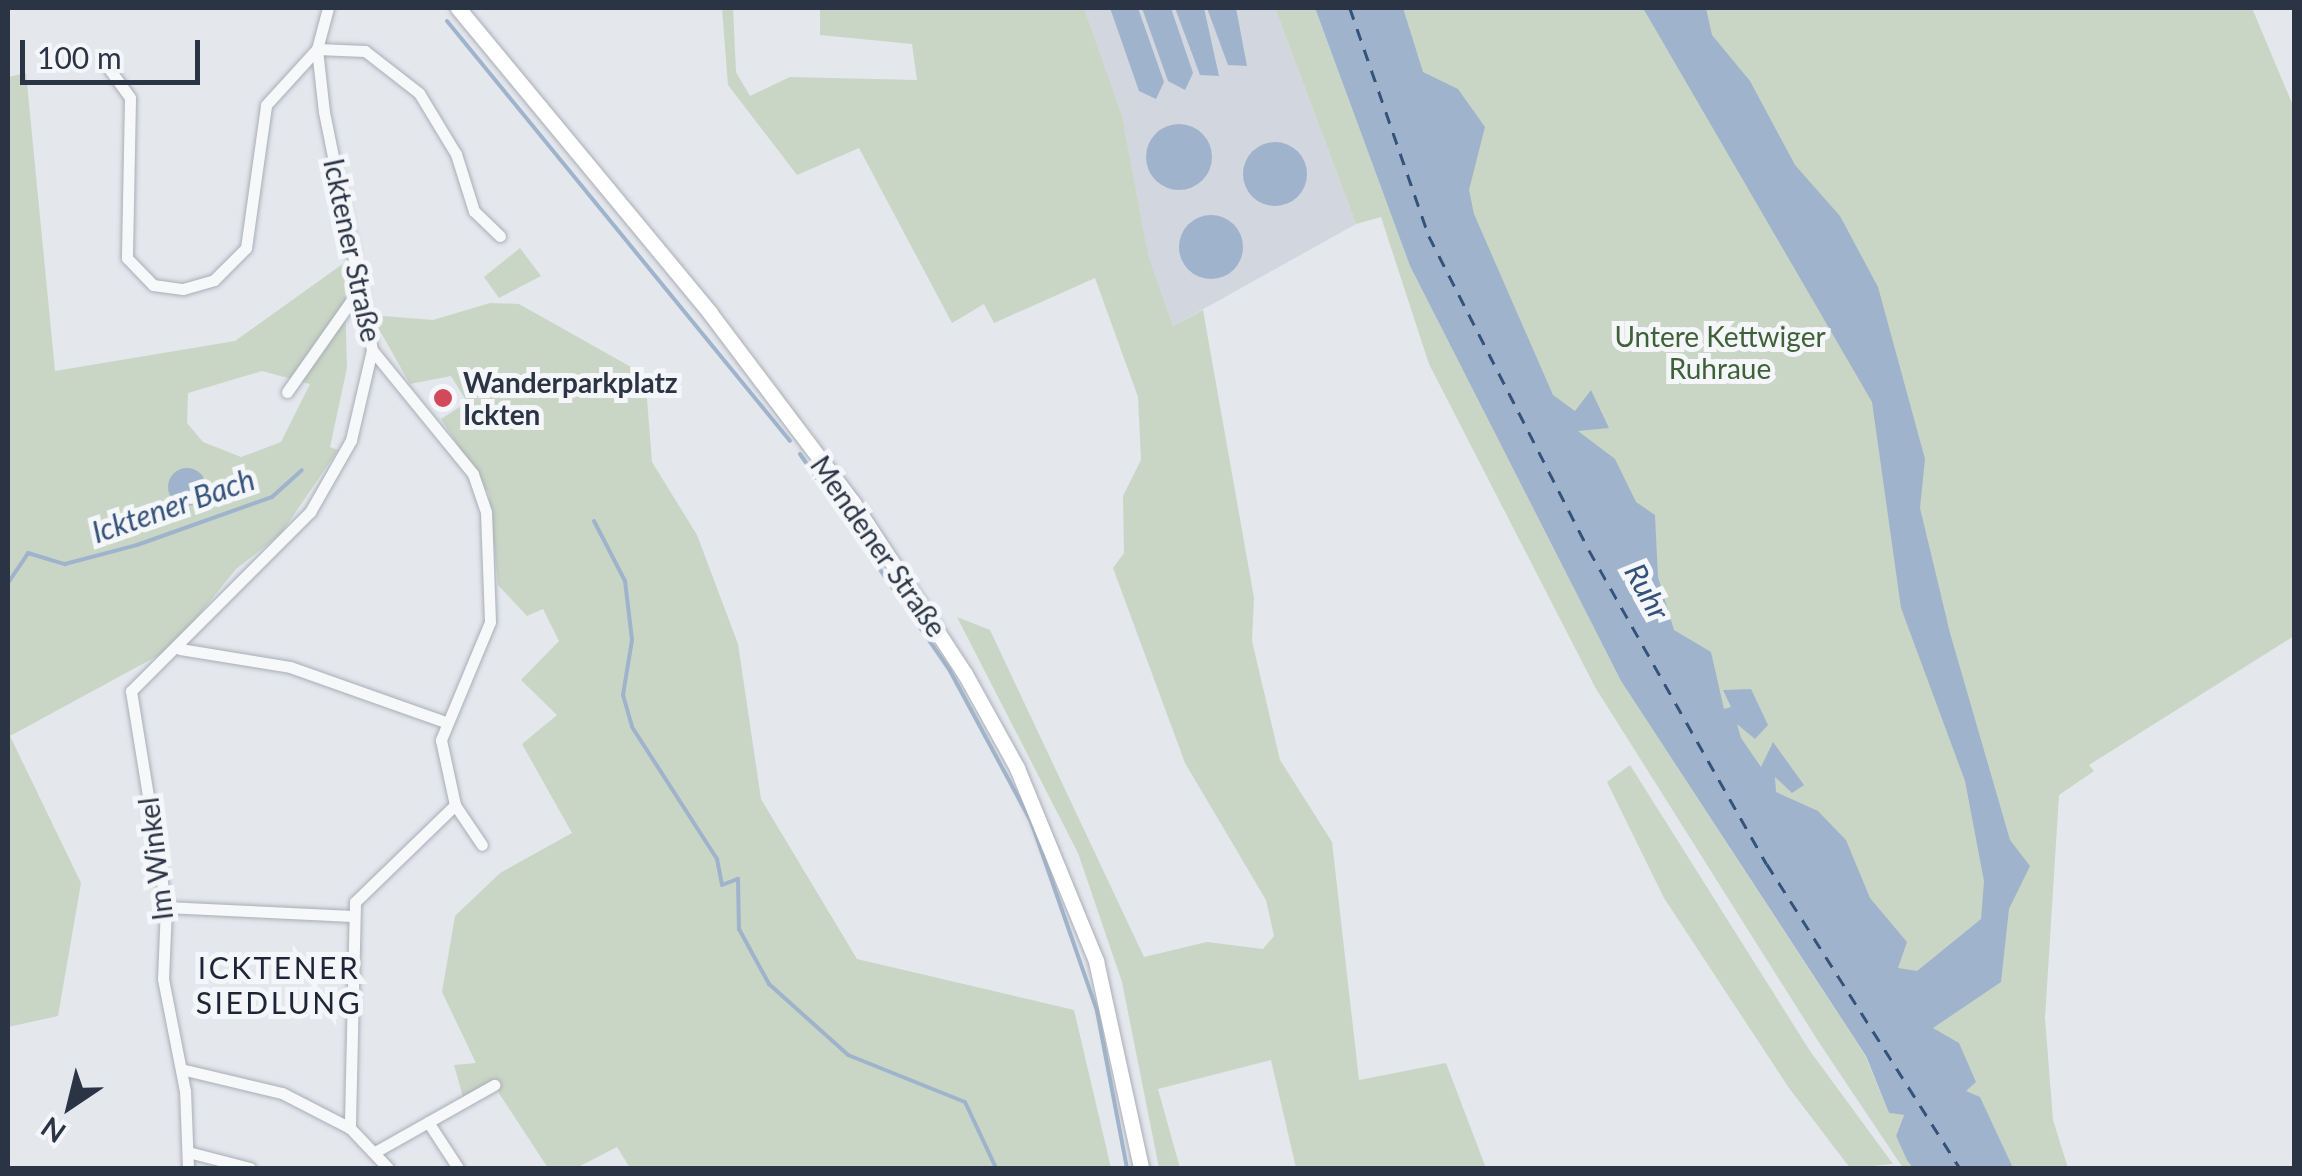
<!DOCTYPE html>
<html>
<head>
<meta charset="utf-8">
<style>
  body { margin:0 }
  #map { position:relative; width:2302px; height:1176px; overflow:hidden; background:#e4e7ec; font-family:Lato,sans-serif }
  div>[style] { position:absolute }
  .built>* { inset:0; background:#d2d6de }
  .green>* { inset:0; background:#c9d6c5 }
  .water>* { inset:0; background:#9fb4cc }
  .round { border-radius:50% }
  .stream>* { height:4px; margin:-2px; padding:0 2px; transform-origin:2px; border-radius:2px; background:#9fb4cc }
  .ferry>* { height:2.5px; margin-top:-1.25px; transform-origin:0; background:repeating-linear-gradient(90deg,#34527a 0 12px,transparent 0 22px) }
  .roads { filter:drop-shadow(0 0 2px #a9aeb7) drop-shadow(0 0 2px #a9aeb7) }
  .street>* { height:11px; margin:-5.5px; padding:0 5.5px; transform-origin:5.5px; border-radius:5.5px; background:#f7f8fa }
  .secondary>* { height:15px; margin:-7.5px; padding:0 7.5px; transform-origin:7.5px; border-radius:7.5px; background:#fff }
  .dots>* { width:28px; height:28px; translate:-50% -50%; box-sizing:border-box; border:5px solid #f4f6f9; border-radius:50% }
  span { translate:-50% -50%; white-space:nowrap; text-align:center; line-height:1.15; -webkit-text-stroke:10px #f4f6f9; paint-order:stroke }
  .street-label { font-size:28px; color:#2b3445 }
  .park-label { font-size:28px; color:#3f6138 }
  .poi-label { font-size:28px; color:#2b3445; font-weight:700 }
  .left { translate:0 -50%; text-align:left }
  .water-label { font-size:30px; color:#34527a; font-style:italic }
  .neighbourhood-label { font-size:30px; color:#1d2536; letter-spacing:2.5px }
  .frame { position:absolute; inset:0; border:10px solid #2b3445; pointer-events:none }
  .north { position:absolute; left:20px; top:1056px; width:100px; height:100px; -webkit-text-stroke:8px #f4f6f9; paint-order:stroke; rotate:215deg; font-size:28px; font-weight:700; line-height:40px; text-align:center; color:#2b3445 }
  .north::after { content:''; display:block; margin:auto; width:35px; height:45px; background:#2b3445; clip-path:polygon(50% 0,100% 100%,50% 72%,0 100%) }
  .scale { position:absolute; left:20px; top:40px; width:180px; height:45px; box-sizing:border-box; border:5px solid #2b3445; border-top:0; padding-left:12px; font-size:30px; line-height:35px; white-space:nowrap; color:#2b3445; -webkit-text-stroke:8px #f4f6f9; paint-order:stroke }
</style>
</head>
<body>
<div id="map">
  <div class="built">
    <i style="clip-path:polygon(1084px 8px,1275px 8px,1356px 224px,1173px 326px,1148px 256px,1122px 115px)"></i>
  </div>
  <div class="green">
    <i style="clip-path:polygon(722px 8px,733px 8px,736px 72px,750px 96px,790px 77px,917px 80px,912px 44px,820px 35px,820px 8px,1084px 8px,1122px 115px,1148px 255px,1173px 326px,1203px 310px,1254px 598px,1252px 641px,1280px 760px,1332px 842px,1359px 1080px,1446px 1063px,1486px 1168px,1296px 1168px,1271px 1060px,1158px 1089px,1180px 1168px,1159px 1168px,1122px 982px,1078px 853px,957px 617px,990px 630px,1144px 957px,1207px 942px,1263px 949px,1274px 936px,1266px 900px,1185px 763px,1113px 568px,1124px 553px,1123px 496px,1141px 460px,1138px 397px,1095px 278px,994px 323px,984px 304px,952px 323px,859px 148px,797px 175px,728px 85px)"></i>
    <i style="clip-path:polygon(1275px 8px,1315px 8px,1410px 266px,1621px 681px,1865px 1055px,1889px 1113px,1904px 1115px,1896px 1136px,1913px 1168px,1903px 1168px,1818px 1041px,1595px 687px,1429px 364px,1381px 217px,1356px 224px)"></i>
    <i style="clip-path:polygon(1379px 8px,2252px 8px,2294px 108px,2294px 636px,2089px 765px,2094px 771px,2059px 795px,2045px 1018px,2053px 1120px,2068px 1168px,1962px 1168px,1636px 602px)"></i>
    <i style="clip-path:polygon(evenodd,26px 73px,55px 371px,235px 341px,344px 263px,347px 368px,330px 447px,338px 450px,280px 535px,236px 569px,172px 648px,10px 736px,81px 883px,58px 1016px,8px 1027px,8px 77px,26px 73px,262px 371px,310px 384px,281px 442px,241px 457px,203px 442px,187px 423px,188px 393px,262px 371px)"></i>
    <i style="clip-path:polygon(520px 248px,541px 276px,499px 298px,484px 277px)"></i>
    <i style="clip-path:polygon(490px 303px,519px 304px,631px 367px,647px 399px,652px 462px,697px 535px,738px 644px,761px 799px,857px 959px,1074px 1010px,1111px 1168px,630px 1168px,617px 1147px,576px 1168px,548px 1168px,491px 1081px,463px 1097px,454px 1065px,476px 1063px,442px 992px,455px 916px,500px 873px,572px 833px,522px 744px,557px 715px,521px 680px,559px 641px,543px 609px,527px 616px,498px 585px,489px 494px,441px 419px,467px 402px,451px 376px,410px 384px,371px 315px,433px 320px)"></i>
    <i style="clip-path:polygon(1630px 765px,1810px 1051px,1893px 1164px,1850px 1168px,1789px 1088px,1664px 898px,1607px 782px)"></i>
  </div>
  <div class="water">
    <i style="clip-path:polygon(1110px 8px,1138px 8px,1164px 82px,1156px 99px,1139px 91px)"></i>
    <i style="clip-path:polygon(1142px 8px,1171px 8px,1193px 73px,1185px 90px,1168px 81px)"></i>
    <i style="clip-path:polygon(1175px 8px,1204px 8px,1219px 76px,1200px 75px)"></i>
    <i style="clip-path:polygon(1207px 8px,1236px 8px,1247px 66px,1228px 65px)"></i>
    <i style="clip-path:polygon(1315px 8px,1403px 8px,1423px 72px,1458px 89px,1485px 127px,1469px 190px,1474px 214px,1553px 395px,1575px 411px,1591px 390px,1609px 428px,1578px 431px,1615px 459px,1636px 502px,1655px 515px,1658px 577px,1674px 630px,1711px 652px,1724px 709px,1731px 707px,1723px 690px,1751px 689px,1768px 725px,1755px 739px,1737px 724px,1741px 738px,1761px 767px,1773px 742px,1804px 785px,1792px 793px,1775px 777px,1776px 792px,1818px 811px,1846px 840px,1870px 898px,1907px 942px,1898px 968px,1917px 971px,1981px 919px,1984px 881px,1965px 781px,1901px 608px,1872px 402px,1643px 8px,1706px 8px,1712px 35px,1750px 81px,1795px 165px,1840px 216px,1878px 287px,1925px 459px,1920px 508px,1950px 633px,2010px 840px,2030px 866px,2009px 909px,2001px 982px,1933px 1028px,1959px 1043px,1976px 1082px,1966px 1091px,1980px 1097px,2013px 1168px,1913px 1168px,1907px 1160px,1896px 1136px,1904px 1115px,1889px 1113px,1866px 1056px,1621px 681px,1410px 266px)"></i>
    <i class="round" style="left:1146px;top:124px;width:66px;height:66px"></i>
    <i class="round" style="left:1243px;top:142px;width:64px;height:64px"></i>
    <i class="round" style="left:1179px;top:215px;width:64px;height:64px"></i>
    <i class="round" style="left:168px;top:468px;width:38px;height:38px"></i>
  </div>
  <div class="stream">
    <i style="left:447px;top:21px;width:542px;rotate:50.76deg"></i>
    <i style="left:800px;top:454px;width:262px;rotate:55.3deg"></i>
    <i style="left:949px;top:669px;width:173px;rotate:61.7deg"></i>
    <i style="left:1031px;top:821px;width:201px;rotate:70.8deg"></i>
    <i style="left:1097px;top:1011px;width:160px;rotate:79.2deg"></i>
    <i style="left:594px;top:521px;width:68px;rotate:62.7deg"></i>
    <i style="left:625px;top:581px;width:59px;rotate:83.2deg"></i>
    <i style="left:632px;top:640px;width:56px;rotate:99.3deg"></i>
    <i style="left:623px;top:695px;width:33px;rotate:74deg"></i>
    <i style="left:632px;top:727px;width:157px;rotate:57.2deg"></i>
    <i style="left:717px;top:859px;width:26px;rotate:79deg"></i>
    <i style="left:722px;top:885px;width:17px;rotate:-21deg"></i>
    <i style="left:738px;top:879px;width:50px;rotate:88.9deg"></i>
    <i style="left:739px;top:929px;width:63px;rotate:61.4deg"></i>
    <i style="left:769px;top:984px;width:106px;rotate:41.9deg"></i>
    <i style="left:848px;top:1055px;width:126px;rotate:21.9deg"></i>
    <i style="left:965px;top:1102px;width:73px;rotate:64.8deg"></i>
    <i style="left:8px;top:583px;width:36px;rotate:-56deg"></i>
    <i style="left:28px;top:553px;width:39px;rotate:17deg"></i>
    <i style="left:65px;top:564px;width:74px;rotate:-14.8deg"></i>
    <i style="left:137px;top:545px;width:143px;rotate:-19.6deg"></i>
    <i style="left:272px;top:497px;width:40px;rotate:-42deg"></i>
  </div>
  <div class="ferry">
    <i style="left:1350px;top:8px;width:241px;rotate:70.9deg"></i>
    <i style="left:1429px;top:236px;width:352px;rotate:63deg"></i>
    <i style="left:1589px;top:550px;width:361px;rotate:60.5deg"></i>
    <i style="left:1767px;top:864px;width:360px;rotate:57.6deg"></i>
  </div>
  <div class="roads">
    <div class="street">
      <i style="left:328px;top:8px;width:42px;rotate:105deg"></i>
      <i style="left:317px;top:49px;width:63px;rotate:83.7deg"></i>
      <i style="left:324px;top:112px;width:243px;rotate:78.6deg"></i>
      <i style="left:372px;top:350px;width:160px;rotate:50.8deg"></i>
      <i style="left:473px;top:474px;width:40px;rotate:71.1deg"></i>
      <i style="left:486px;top:512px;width:110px;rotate:87.9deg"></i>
      <i style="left:490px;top:622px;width:128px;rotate:112.6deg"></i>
      <i style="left:441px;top:740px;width:66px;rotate:77.8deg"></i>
      <i style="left:455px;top:805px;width:139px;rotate:135.9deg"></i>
      <i style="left:355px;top:902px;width:226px;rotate:91.3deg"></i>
      <i style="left:317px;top:49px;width:48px;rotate:2.4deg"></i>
      <i style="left:365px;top:51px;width:68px;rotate:37.9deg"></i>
      <i style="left:419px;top:93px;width:71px;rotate:58.8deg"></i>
      <i style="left:456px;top:154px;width:60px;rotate:72.5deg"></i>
      <i style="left:474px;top:211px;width:36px;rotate:44deg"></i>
      <i style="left:110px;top:70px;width:34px;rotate:54deg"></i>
      <i style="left:130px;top:98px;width:160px;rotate:91.1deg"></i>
      <i style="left:127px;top:258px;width:37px;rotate:46deg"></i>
      <i style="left:153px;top:285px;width:30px;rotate:8deg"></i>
      <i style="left:183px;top:289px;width:32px;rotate:-16deg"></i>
      <i style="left:214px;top:280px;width:45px;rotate:-45deg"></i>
      <i style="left:246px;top:248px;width:144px;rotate:-82deg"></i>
      <i style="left:266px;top:105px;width:76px;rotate:-47.7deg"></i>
      <i style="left:287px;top:392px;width:123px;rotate:-54.9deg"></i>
      <i style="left:180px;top:649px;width:111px;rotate:9.3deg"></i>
      <i style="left:290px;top:667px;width:164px;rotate:19.5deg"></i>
      <i style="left:455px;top:805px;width:48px;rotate:56deg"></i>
      <i style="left:166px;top:907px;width:186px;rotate:2.8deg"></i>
      <i style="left:181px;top:1069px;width:104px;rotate:13.4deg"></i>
      <i style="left:282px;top:1093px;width:76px;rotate:27.2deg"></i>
      <i style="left:350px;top:1128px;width:55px;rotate:46.5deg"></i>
      <i style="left:428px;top:1122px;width:55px;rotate:56.9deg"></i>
      <i style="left:188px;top:1152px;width:64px;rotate:14.5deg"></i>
      <i style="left:375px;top:1152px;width:137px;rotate:-29.4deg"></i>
      <i style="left:188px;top:1168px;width:77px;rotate:-92.2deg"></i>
      <i style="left:185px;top:1091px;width:114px;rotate:-101.1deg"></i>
      <i style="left:163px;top:979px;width:72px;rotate:-87.6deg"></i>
      <i style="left:166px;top:907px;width:219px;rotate:-99.2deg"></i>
      <i style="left:131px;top:691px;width:253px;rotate:-45deg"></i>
      <i style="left:310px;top:512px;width:83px;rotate:-60.3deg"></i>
      <i style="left:351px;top:440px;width:92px;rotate:-76.9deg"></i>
    </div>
    <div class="secondary">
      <i style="left:458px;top:8px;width:396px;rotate:50.4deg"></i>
      <i style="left:710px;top:313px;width:238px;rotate:53deg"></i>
      <i style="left:853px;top:503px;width:204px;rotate:56.8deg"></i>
      <i style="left:965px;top:674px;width:107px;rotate:61deg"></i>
      <i style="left:1017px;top:768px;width:209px;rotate:67.7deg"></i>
      <i style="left:1096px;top:961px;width:212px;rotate:77.7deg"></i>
    </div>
  </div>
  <div class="dots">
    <i style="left:443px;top:398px;background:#d1495b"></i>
  </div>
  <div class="street-label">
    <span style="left:353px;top:250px;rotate:78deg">Icktener Straße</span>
    <span style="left:879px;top:546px;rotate:55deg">Mendener Straße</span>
    <span style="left:155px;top:859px;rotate:-97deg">Im Winkel</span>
  </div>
  <div class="park-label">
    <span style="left:1720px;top:352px">Untere Kettwiger<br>Ruhraue</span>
  </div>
  <div class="poi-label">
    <span class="left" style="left:463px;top:398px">Wanderparkplatz<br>Ickten</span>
  </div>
  <div class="water-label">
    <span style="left:173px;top:505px;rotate:-19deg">Icktener Bach</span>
    <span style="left:1648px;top:591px;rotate:61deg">Ruhr</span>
  </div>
  <div class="neighbourhood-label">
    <span style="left:279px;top:984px">ICKTENER<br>SIEDLUNG</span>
  </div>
  <div class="frame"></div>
  <div class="north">N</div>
  <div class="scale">100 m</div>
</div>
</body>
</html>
